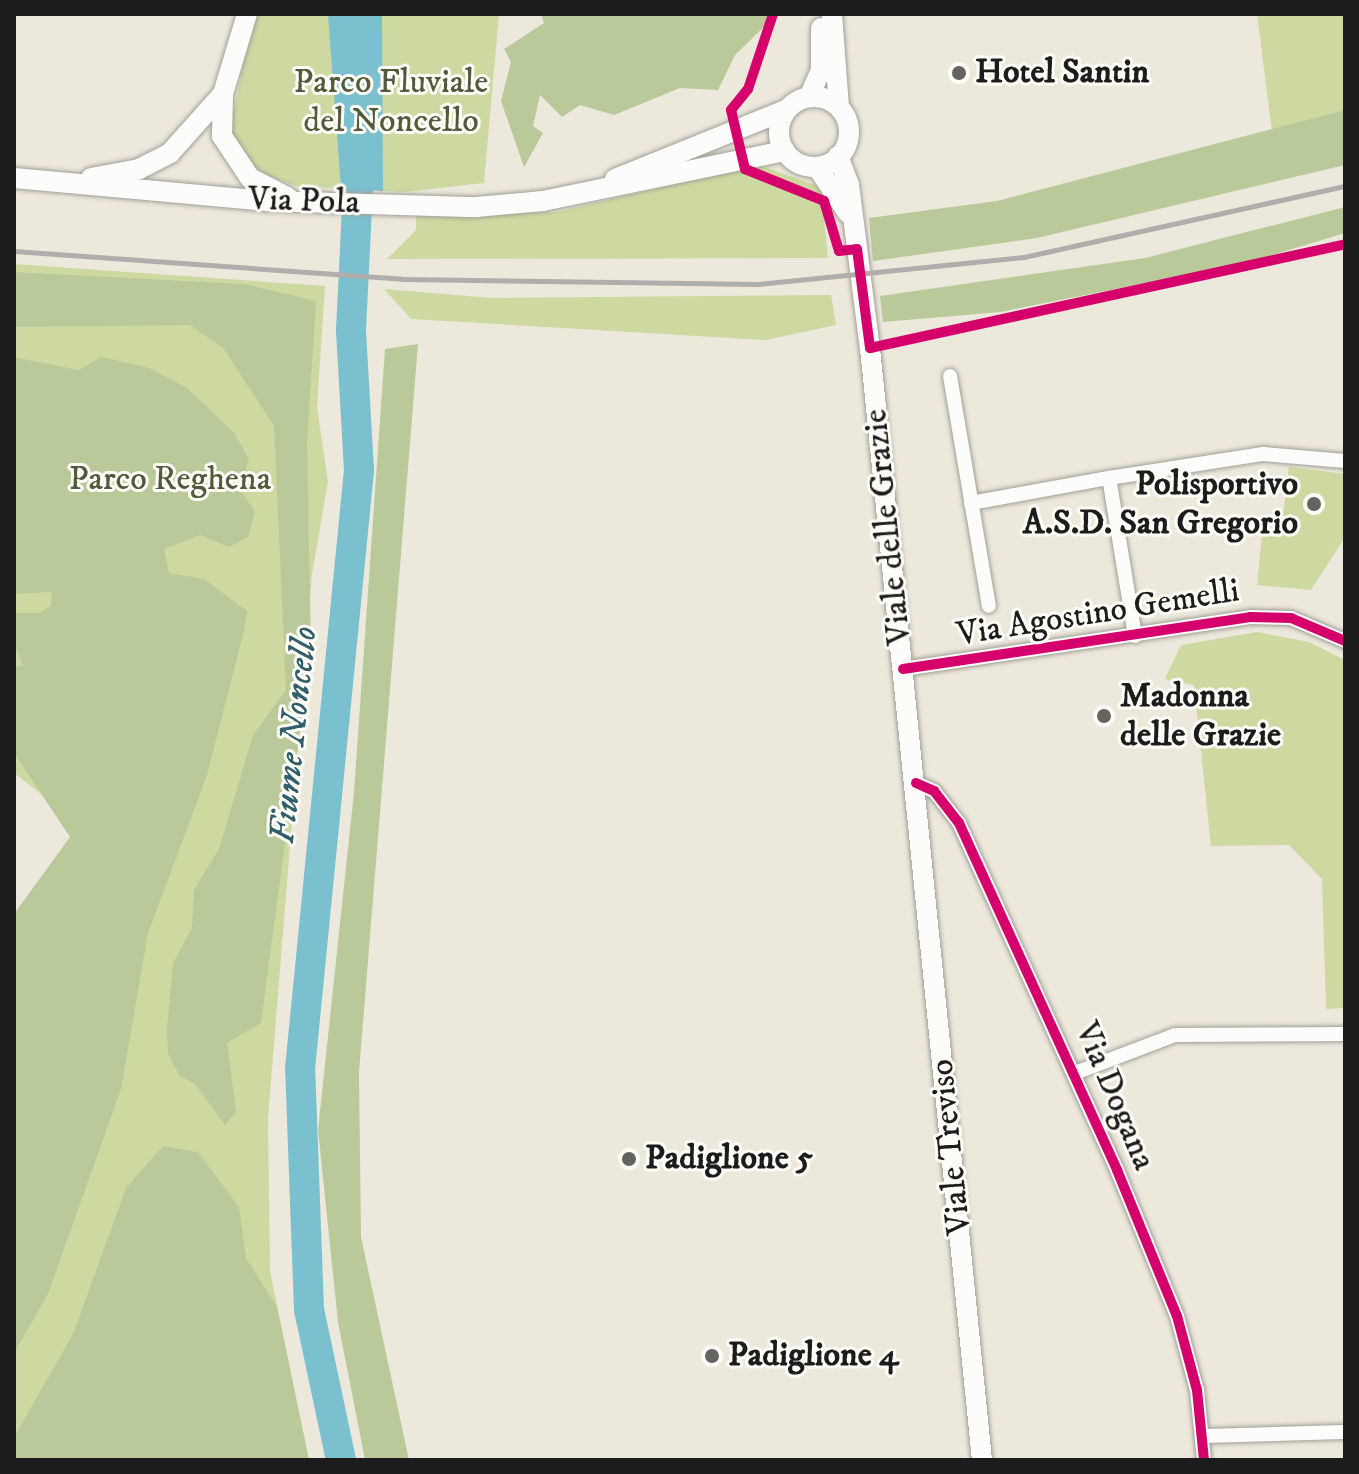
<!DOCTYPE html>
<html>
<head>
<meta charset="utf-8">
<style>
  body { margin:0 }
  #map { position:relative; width:1359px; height:1474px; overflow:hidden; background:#ede8dc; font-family:"IM FELL DW Pica",serif }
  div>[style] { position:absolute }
  .green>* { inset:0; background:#ced9a1 }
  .forest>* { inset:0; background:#b9c999 }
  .water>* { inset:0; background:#7ac0ce }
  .river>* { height:30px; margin:-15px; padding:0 15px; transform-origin:15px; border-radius:15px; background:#7ac0ce }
  .roads { filter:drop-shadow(0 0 2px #a29f98) drop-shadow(0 0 2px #a29f98) }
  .street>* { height:14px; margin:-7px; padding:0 7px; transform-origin:7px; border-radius:7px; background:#fcfcfa }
  .secondary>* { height:20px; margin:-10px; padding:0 10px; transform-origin:10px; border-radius:10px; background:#fcfcfa }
  .secondary>.ring { margin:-10px; padding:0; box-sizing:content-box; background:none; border:20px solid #fcfcfa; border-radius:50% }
  .rail>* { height:5px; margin:-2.5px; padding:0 2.5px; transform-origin:2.5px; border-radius:2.5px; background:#afaeac }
  .cycleway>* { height:10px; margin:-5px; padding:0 5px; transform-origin:5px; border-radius:5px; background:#d6006c }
  .dots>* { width:22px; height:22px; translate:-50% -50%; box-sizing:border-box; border:4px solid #fdfcf7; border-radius:50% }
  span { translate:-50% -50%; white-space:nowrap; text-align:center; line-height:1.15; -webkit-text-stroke:6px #fdfcf7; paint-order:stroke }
  .poi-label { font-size:34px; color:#1c1c1c; font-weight:700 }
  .left { translate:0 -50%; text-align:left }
  .right { translate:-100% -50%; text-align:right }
  .park-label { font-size:34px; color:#515a3a }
  .street-label { font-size:34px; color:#1c1c1c }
  .water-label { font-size:36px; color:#305e69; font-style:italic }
  .frame { position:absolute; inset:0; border:16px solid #1c1c1c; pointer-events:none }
</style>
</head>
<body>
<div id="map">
  <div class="green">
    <i style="clip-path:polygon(254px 14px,499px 14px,484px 183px,405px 192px,295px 186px,252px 169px,230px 128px)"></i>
    <i style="clip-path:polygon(1257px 14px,1345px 14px,1345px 110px,1272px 132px)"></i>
    <i style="clip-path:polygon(759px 165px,821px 187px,828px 258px,387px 259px,416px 230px,416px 216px,556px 212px)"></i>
    <i style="clip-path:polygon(14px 264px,325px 286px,317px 407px,328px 482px,312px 574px,268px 1118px,270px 1271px,309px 1460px,14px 1460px,14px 924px,71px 863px,69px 816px,14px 773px)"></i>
    <i style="clip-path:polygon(384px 289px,492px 298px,831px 295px,836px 325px,766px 340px,411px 319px)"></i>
    <i style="clip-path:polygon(1289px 467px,1345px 474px,1345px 537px,1311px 590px,1257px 585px,1262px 535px,1280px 537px)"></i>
    <i style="clip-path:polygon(1257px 632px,1309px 642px,1343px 659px,1345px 1008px,1326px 1009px,1322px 879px,1289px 845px,1211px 846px,1194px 685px,1165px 679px,1181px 645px)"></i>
  </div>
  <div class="forest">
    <i style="clip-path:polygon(541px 14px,765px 14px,770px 21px,735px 55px,718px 90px,680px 88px,614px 115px,580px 105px,562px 117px,540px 95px,533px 126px,543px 133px,524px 167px,501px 101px,511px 62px,504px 49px,544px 23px)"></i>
    <i style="clip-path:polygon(1345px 110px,1345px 165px,1037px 238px,873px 261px,869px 218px,997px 201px)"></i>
    <i style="clip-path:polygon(1345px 207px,1345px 233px,1246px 263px,1000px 312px,883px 322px,880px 296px,1145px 258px)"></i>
    <i style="clip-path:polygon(14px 272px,244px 284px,316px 301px,307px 442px,311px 648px,261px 1023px,227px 1043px,236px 1112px,225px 1125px,195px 1084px,180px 1076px,168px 1054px,167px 1029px,173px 963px,192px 928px,194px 890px,219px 849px,253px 735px,286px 690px,274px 426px,224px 349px,190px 325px,14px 327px)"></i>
    <i style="clip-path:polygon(418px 344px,359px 1072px,361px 1237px,409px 1460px,365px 1460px,338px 1322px,318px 1130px,354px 792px,385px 349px)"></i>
    <i style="clip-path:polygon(14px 357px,78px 370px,102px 357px,149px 368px,187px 388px,234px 433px,249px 459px,240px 489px,255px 512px,248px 537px,229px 547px,200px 535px,164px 549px,169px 573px,204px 579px,247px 611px,244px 631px,207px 775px,148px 933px,121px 1089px,48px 1294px,14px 1353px,14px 914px,70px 837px,14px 753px,14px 667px,23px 666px,14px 642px,15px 613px,39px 613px,51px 606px,52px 592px,14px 594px)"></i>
    <i style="clip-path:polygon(163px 1146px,198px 1152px,239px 1207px,246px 1258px,277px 1307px,309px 1460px,14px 1460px,14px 1437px,73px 1334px,126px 1188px)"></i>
  </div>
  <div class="water">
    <i style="clip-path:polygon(328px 14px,382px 14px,383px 191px,341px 188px)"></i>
  </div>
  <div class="river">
    <i style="left:341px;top:1460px;width:153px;rotate:-102deg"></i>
    <i style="left:309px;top:1310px;width:241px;rotate:-92.1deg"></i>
    <i style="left:300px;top:1069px;width:602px;rotate:-84.37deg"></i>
    <i style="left:359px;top:470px;width:140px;rotate:-93.3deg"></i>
    <i style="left:351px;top:330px;width:182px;rotate:-87.2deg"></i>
  </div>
  <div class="roads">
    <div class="street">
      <i style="left:950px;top:376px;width:233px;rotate:80.4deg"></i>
      <i style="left:971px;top:503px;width:140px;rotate:-10.3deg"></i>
      <i style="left:1135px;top:636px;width:160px;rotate:-99.3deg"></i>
      <i style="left:1109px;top:478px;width:156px;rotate:-8.9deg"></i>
      <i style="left:1263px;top:454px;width:82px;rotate:4.9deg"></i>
      <i style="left:903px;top:669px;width:351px;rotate:-8.5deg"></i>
      <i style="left:1250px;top:617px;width:41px;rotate:1.4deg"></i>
      <i style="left:1291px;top:618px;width:59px;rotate:23.1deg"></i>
      <i style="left:916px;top:783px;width:20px;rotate:24deg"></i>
      <i style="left:934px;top:791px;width:41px;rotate:52deg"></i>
      <i style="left:959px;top:823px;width:381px;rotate:65.5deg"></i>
      <i style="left:1117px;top:1170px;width:158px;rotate:67.7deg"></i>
      <i style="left:1177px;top:1316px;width:77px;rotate:74.9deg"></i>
      <i style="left:1197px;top:1390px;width:70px;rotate:84.3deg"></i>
      <i style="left:1075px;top:1073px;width:107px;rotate:-20.8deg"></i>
      <i style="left:1175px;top:1035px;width:170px;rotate:-0.3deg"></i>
      <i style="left:1204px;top:1436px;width:141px;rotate:-1.6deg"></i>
    </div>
    <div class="secondary">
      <i style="left:247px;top:14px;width:84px;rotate:106.7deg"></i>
      <i style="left:223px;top:94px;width:42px;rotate:91.4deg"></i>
      <i style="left:222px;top:136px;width:50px;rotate:56.3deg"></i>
      <i style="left:250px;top:178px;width:42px;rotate:27.2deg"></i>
      <i style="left:832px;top:14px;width:93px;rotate:85.7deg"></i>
      <i style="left:809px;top:97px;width:30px;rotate:-66deg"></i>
      <i style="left:821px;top:70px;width:42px;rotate:-90deg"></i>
      <i class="ring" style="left:779px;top:97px;width:50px;height:50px"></i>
      <i style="left:838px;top:156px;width:31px;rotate:69deg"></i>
      <i style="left:849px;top:185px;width:164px;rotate:82.7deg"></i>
      <i style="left:870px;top:348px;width:1118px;rotate:84.25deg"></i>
      <i style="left:817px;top:167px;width:55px;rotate:56deg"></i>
      <i style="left:14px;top:178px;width:255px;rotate:5.2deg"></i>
      <i style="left:268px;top:201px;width:208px;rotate:1.7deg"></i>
      <i style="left:476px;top:207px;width:67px;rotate:-5.1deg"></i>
      <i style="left:543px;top:201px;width:247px;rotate:-11.7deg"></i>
      <i style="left:91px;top:178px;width:49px;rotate:-10.6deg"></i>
      <i style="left:139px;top:169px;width:35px;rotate:-27deg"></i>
      <i style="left:170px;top:153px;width:79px;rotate:-48.1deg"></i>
      <i style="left:615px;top:179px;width:184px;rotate:-22deg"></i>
    </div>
  </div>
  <div class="rail">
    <i style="left:14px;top:251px;width:389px;rotate:4.1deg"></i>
    <i style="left:402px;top:279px;width:356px;rotate:0.8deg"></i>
    <i style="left:758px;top:284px;width:267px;rotate:-5.8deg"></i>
    <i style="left:1024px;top:257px;width:329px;rotate:-12.5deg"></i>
  </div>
  <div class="cycleway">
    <i style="left:773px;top:14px;width:79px;rotate:108.4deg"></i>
    <i style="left:748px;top:89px;width:27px;rotate:129deg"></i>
    <i style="left:731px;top:110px;width:61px;rotate:76.7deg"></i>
    <i style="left:745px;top:169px;width:85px;rotate:22.1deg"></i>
    <i style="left:824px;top:201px;width:52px;rotate:73.3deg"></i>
    <i style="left:839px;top:251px;width:18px;rotate:-6deg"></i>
    <i style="left:857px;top:249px;width:100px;rotate:82.5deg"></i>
    <i style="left:870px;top:348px;width:486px;rotate:-12.3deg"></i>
    <i style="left:903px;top:669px;width:351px;rotate:-8.5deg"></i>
    <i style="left:1250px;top:617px;width:41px;rotate:1.4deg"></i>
    <i style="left:1291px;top:618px;width:59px;rotate:23.1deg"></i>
    <i style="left:916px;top:783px;width:20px;rotate:24deg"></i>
    <i style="left:934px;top:791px;width:41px;rotate:52deg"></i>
    <i style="left:959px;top:823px;width:381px;rotate:65.5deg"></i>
    <i style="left:1117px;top:1170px;width:158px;rotate:67.7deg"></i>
    <i style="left:1177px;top:1316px;width:77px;rotate:74.9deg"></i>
    <i style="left:1197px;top:1390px;width:70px;rotate:84.3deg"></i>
  </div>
  <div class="dots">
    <i style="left:959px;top:73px;background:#65635f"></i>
    <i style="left:1314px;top:504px;background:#65635f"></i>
    <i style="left:1104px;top:716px;background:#65635f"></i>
    <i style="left:629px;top:1159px;background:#65635f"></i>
    <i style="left:712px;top:1356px;background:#65635f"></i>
  </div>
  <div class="poi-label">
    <span class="left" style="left:975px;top:73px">Hotel Santin</span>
    <span class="right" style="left:1298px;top:504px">Polisportivo<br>A.S.D. San Gregorio</span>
    <span class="left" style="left:1120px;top:716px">Madonna<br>delle Grazie</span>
    <span class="left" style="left:645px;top:1159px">Padiglione 5</span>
    <span class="left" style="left:728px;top:1356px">Padiglione 4</span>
  </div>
  <div class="park-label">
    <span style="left:391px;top:102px">Parco Fluviale<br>del Noncello</span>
    <span style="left:170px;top:480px">Parco Reghena</span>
  </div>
  <div class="street-label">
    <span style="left:304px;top:201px;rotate:2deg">Via Pola</span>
    <span style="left:888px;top:527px;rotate:-96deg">Viale delle Grazie</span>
    <span style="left:1098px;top:613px;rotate:-9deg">Via Agostino Gemelli</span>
    <span style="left:1115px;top:1096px;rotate:67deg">Via Dogana</span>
    <span style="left:951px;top:1147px;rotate:-96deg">Viale Treviso</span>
  </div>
  <div class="water-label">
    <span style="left:294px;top:735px;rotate:-84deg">Fiume Noncello</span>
  </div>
  <div class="frame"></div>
</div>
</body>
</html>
